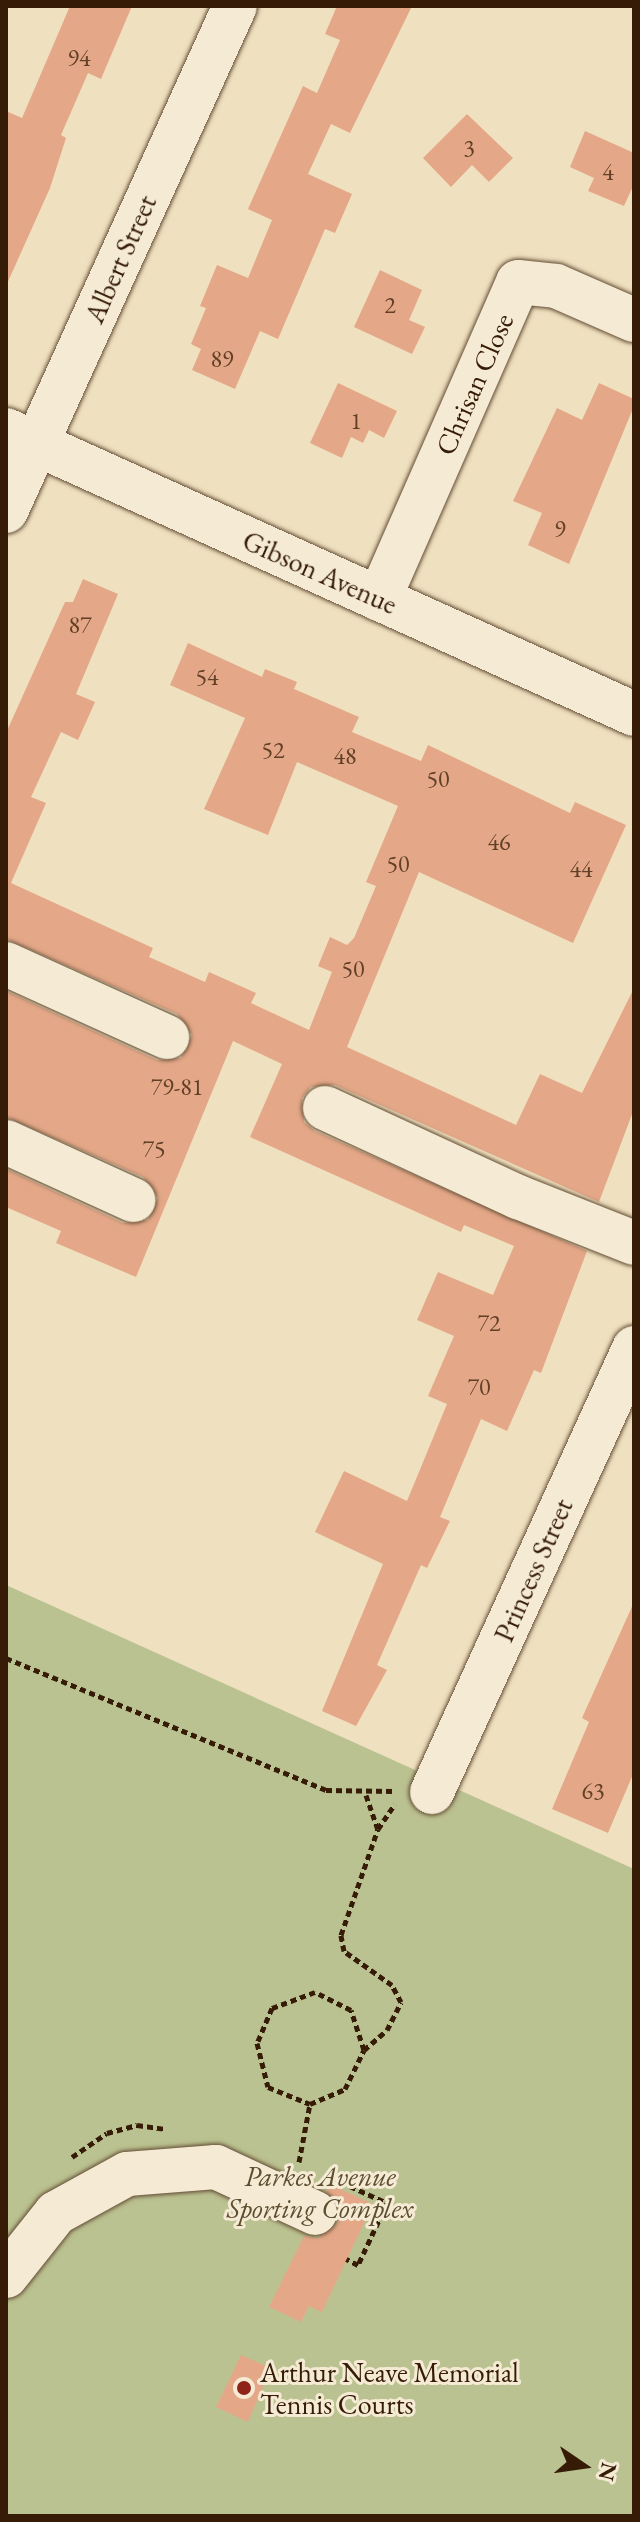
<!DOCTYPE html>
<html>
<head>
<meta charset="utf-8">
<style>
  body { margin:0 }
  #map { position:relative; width:640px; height:2522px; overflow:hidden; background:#efe0bf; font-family:"EB Garamond",serif }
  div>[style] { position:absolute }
  .green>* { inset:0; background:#bbc291 }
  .building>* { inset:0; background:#e4a888 }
  .path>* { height:5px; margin-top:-2.5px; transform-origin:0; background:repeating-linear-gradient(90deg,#361c07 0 6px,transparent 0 10px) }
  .roads { filter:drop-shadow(0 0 2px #644d35) drop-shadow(0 0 2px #644d35) }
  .minor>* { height:44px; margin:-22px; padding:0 22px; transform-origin:22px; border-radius:22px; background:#f5ebd5 }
  .dots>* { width:22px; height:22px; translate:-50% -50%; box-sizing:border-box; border:4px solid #f5ebd5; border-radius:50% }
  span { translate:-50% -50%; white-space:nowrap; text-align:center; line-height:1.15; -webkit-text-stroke:6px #f5ebd5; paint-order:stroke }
  .number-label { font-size:24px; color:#623f27 }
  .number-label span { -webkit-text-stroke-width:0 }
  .street-label { font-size:28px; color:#361c07 }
  .park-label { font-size:28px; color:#5e4e30; font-style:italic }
  .poi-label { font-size:28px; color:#361c07 }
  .left { translate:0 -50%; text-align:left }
  .frame { position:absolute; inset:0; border:8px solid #361c07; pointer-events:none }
  .north { position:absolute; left:544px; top:2426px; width:80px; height:80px; -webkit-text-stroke:6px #f5ebd5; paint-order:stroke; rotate:103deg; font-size:22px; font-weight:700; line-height:32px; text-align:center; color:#361c07 }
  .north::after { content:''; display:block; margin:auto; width:28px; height:36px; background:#361c07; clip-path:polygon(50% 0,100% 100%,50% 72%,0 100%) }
</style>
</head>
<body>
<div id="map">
  <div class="green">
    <i style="clip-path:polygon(6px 1585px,634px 1869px,634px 2516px,6px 2516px)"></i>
  </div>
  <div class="building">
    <i style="clip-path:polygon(70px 6px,132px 6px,101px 79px,88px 73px,61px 135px,66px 138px,50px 188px,6px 286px,6px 111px,22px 118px)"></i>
    <i style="clip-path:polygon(337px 6px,412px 6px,350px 133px,331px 124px,308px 174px,352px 194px,335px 233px,325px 229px,278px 339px,260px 331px,235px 389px,192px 370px,201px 349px,191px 344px,206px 308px,200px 306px,217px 265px,248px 278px,272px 220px,248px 209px,303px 86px,317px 93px,340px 40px,325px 34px)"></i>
    <i style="clip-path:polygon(467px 114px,513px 158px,489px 182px,472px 165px,451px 187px,423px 158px)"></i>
    <i style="clip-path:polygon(585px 131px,634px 153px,634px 184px,624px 206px,588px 191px,594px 178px,570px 167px)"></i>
    <i style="clip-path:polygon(380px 270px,422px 290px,409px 320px,425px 327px,412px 354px,354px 327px)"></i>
    <i style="clip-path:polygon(338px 383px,397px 411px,384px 438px,369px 430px,363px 443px,351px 437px,342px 458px,310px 443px)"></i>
    <i style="clip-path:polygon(599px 383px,634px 399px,634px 406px,569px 564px,528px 545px,542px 513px,513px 501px,557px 408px,582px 420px)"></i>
    <i style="clip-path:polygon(83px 579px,118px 594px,76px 694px,95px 702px,78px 740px,61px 732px,31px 797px,46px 803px,11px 883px,153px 948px,149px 957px,205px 982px,209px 972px,256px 993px,251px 1003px,309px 1030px,332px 972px,318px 966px,330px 937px,347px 945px,354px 938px,376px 886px,366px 882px,398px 806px,297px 762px,268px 835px,204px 809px,245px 718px,170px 685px,188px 643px,262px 677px,265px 669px,297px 682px,294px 689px,359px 717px,352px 732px,421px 761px,428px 745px,570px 813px,575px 802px,626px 825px,573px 943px,419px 872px,347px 1047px,516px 1125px,540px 1074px,582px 1093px,634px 988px,634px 1109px,599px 1202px,335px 1085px,311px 1087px,302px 1098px,304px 1122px,315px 1131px,587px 1251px,541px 1373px,534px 1370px,507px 1431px,481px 1419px,440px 1517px,450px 1521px,427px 1568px,421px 1565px,377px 1665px,387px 1670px,356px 1726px,322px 1711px,383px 1564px,315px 1532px,344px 1471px,407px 1501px,447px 1404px,428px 1396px,454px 1336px,417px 1320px,438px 1272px,493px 1295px,514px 1246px,464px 1225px,461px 1232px,250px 1137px,282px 1064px,233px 1041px,136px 1277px,56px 1243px,61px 1231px,6px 1207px,6px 1169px,123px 1223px,148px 1220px,158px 1198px,143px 1177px,6px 1117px,6px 991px,157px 1060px,181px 1058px,192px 1035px,177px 1014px,6px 939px,6px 733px,65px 602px,73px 602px)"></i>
    <i style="clip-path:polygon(634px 1602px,634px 1772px,608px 1833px,552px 1809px,589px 1722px,582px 1718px)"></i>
    <i style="clip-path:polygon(329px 2184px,373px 2204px,322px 2312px,309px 2306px,301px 2322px,269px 2307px,304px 2236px,318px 2238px,337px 2224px,340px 2210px,326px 2191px)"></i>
    <i style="clip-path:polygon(241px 2355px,271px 2368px,248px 2422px,216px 2407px)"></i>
  </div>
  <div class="path">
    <i style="left:6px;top:1658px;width:346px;rotate:22.4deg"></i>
    <i style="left:326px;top:1790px;width:68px;rotate:0.8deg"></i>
    <i style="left:366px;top:1795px;width:36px;rotate:71deg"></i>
    <i style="left:364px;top:2050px;width:42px;rotate:-108deg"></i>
    <i style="left:351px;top:2010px;width:40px;rotate:-153.4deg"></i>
    <i style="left:315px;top:1992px;width:46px;rotate:159.6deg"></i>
    <i style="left:272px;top:2008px;width:38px;rotate:113deg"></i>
    <i style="left:257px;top:2043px;width:45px;rotate:76deg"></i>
    <i style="left:268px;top:2087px;width:45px;rotate:22deg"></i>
    <i style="left:310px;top:2104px;width:38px;rotate:-23deg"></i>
    <i style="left:345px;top:2089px;width:43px;rotate:-64deg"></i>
    <i style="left:364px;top:2050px;width:30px;rotate:-41deg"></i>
    <i style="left:387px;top:2030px;width:31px;rotate:-63deg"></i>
    <i style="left:401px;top:2002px;width:19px;rotate:-118deg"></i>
    <i style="left:392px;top:1985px;width:59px;rotate:-144.7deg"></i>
    <i style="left:344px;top:1951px;width:16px;rotate:-101deg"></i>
    <i style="left:341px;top:1935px;width:112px;rotate:-70.8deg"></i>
    <i style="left:378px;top:1829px;width:30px;rotate:-56deg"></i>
    <i style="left:72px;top:2157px;width:42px;rotate:-34.4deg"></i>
    <i style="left:107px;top:2133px;width:31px;rotate:-15deg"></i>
    <i style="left:137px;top:2125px;width:28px;rotate:8deg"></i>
    <i style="left:299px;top:2162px;width:59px;rotate:-79.3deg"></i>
    <i style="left:341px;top:2182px;width:51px;rotate:24.5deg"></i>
    <i style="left:387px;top:2203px;width:68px;rotate:115.1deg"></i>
    <i style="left:358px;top:2265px;width:13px;rotate:-153deg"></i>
  </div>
  <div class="roads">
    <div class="minor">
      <i style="left:6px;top:430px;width:689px;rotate:24.33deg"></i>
      <i style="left:6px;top:511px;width:554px;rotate:-65.61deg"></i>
      <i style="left:379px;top:599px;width:346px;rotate:-66.3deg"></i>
      <i style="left:518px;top:282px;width:38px;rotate:6deg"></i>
      <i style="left:556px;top:286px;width:85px;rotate:23.6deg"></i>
      <i style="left:6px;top:964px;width:177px;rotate:24.4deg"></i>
      <i style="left:325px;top:1108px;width:213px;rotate:24.8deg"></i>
      <i style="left:518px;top:1197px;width:125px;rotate:21.6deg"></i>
      <i style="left:6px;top:1142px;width:140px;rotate:24.5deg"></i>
      <i style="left:432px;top:1792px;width:488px;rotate:-65.5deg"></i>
      <i style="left:6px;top:2276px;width:80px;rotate:-51.6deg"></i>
      <i style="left:56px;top:2213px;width:81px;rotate:-28.8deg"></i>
      <i style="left:127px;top:2174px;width:89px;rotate:-4.5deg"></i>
      <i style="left:216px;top:2167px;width:109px;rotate:24.9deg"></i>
    </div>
  </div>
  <div class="dots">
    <i style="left:244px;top:2388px;background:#8f2418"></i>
  </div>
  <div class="number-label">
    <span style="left:79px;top:58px">94</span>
    <span style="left:469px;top:148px">3</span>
    <span style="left:608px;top:172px">4</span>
    <span style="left:390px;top:305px">2</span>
    <span style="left:222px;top:359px">89</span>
    <span style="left:356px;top:421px">1</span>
    <span style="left:560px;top:529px">9</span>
    <span style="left:80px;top:625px">87</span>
    <span style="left:207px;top:677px">54</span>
    <span style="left:273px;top:750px">52</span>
    <span style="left:345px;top:756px">48</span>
    <span style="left:438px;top:779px">50</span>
    <span style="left:499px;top:842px">46</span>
    <span style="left:398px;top:864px">50</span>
    <span style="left:581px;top:869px">44</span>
    <span style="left:353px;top:969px">50</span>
    <span style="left:177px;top:1087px">79-81</span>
    <span style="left:154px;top:1149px">75</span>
    <span style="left:489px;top:1323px">72</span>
    <span style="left:479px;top:1387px">70</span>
    <span style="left:593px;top:1791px">63</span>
  </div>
  <div class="street-label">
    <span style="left:120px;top:259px;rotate:-66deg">Albert Street</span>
    <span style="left:474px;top:384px;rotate:-66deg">Chrisan Close</span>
    <span style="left:320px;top:572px;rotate:24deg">Gibson Avenue</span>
    <span style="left:533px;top:1570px;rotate:-66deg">Princess Street</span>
  </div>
  <div class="park-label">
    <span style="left:320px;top:2192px">Parkes Avenue<br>Sporting Complex</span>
  </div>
  <div class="poi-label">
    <span class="left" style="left:260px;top:2388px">Arthur Neave Memorial<br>Tennis Courts</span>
  </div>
  <div class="frame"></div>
  <div class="north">N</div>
</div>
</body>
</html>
